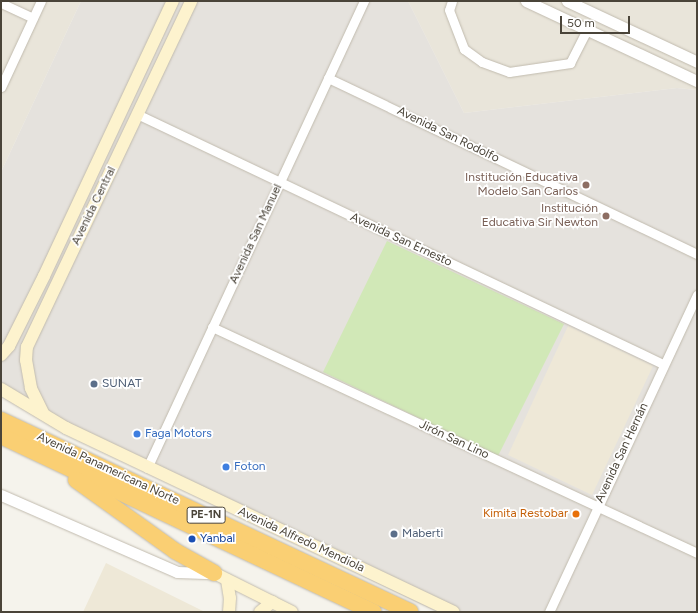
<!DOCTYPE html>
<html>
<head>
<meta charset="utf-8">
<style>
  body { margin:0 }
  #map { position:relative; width:698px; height:613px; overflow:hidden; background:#f5f3ec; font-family:Figtree,sans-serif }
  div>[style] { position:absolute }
  .residential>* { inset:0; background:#e9e5da }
  .industrial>* { inset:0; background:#e5e2dd }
  .education>* { inset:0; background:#eee8d7 }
  .green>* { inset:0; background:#d1e8b7 }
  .roads { filter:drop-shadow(0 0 1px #c1bbae) drop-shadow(0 0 1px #c1bbae) }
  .minor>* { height:9px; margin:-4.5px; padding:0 4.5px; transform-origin:4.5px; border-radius:4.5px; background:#fff }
  .tertiary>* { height:11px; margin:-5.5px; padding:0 5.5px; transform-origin:5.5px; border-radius:5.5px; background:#fff }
  .secondary>* { height:12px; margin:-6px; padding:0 6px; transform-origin:6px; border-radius:6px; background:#fdf3ce }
  .motorway>* { height:16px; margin:-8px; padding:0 8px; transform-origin:8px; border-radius:8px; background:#facf73 }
  .dots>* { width:11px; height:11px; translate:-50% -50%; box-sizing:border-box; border:2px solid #fff; border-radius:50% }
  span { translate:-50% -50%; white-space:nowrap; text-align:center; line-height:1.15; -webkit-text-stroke:3.5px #fff; paint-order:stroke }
  .shield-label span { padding:1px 3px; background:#fff; border:1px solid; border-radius:3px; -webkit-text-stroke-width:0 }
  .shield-label { font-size:11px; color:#4a4439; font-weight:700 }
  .street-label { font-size:12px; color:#4a4439 }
  .education-label { font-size:12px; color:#785e54 }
  .right { translate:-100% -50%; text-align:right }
  .service-label { font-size:12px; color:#4e5e75 }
  .left { translate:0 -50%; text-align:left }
  .shop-label { font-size:12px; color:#366cbe }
  .food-label { font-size:12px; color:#c56008 }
  .transit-label { font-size:12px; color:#164399 }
  .frame { position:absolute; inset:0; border:2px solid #4a4439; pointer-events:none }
  .scale { position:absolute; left:560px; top:16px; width:70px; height:18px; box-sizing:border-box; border:2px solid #4a4439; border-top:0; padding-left:5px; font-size:12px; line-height:14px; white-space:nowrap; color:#4a4439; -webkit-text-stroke:3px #fff; paint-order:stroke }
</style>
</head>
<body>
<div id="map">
  <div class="residential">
    <i style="clip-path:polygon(1px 1px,81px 1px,1px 172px)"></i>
    <i style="clip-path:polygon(408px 1px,697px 1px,697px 90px,677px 88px,464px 113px)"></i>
  </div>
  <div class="industrial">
    <i style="clip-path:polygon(81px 1px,408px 1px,464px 113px,677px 88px,697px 90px,697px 612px,437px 612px,58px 430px,1px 396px,1px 172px)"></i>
  </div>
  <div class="education">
    <i style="clip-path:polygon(568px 326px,653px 366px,592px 495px,508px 455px)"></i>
    <i style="clip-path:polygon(106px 563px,205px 612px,83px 612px)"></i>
  </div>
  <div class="green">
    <i style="clip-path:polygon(387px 241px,564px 324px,498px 456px,323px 372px)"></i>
  </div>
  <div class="roads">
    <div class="minor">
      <i style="left:452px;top:1px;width:9px;rotate:108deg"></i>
      <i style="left:449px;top:10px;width:42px;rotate:69deg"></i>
      <i style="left:464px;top:49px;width:22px;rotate:36deg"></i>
      <i style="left:482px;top:62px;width:29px;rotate:20deg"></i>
      <i style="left:509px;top:72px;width:62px;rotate:-8.4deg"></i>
      <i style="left:570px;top:63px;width:38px;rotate:-63deg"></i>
      <i style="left:1px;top:3px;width:35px;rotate:25deg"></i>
      <i style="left:328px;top:78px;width:409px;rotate:25.5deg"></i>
      <i style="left:1px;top:87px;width:95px;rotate:-65.1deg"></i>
      <i style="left:139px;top:115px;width:580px;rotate:25.42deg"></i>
      <i style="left:212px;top:327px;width:535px;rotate:24.98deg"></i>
      <i style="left:147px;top:468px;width:515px;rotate:-65.08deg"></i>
      <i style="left:549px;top:612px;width:350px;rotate:-65deg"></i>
    </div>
    <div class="tertiary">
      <i style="left:526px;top:1px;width:189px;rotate:25.1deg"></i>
      <i style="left:567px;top:1px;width:144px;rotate:25.1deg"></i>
      <i style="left:1px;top:495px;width:192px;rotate:23.6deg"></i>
      <i style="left:177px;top:572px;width:35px;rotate:2deg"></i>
    </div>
    <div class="secondary">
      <i style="left:1px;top:355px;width:12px;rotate:-48deg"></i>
      <i style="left:9px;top:346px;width:78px;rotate:-63.4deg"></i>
      <i style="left:44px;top:276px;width:304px;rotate:-64.9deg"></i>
      <i style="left:1px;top:389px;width:76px;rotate:31deg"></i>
      <i style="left:66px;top:428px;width:429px;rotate:25.4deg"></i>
      <i style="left:43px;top:413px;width:28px;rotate:-116deg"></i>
      <i style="left:31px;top:388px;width:28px;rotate:-100deg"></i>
      <i style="left:26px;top:360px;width:13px;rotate:-86deg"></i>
      <i style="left:27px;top:347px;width:383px;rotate:-64.6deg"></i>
      <i style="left:214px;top:573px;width:87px;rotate:26.6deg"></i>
      <i style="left:227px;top:580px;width:18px;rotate:81deg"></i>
      <i style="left:230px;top:598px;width:14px;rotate:94deg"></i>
      <i style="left:260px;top:612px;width:16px;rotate:-40deg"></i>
    </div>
    <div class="motorway">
      <i style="left:1px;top:420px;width:452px;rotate:25.1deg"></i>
      <i style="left:1px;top:436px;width:412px;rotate:25.3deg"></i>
      <i style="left:76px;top:480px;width:122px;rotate:35.6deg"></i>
      <i style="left:175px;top:551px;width:45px;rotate:29.4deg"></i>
    </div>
  </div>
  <div class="dots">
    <i style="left:586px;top:185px;background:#8d6e63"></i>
    <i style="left:606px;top:216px;background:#8d6e63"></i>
    <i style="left:94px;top:384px;background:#5c6f8a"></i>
    <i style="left:137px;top:434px;background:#3f7fe0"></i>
    <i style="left:226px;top:467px;background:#3f7fe0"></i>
    <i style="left:576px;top:514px;background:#e8710a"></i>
    <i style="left:394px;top:534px;background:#5c6f8a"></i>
    <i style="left:192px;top:539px;background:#1a4fb4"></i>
  </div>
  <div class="shield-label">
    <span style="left:206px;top:515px">PE-1N</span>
  </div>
  <div class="street-label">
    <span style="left:448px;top:135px;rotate:26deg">Avenida San Rodolfo</span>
    <span style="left:94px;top:206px;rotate:-64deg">Avenida Central</span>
    <span style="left:256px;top:234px;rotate:-65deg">Avenida San Manuel</span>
    <span style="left:401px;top:240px;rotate:25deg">Avenida San Ernesto</span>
    <span style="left:454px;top:440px;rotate:25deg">Jirón San Lino</span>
    <span style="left:622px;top:453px;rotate:-65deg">Avenida San Hernán</span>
    <span style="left:108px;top:469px;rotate:25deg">Avenida Panamericana Norte</span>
    <span style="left:301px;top:540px;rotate:25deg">Avenida Alfredo Mendiola</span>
  </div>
  <div class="education-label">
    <span class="right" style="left:578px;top:185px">Institución Educativa<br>Modelo San Carlos</span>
    <span class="right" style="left:598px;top:216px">Institución<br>Educativa Sir Newton</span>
  </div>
  <div class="service-label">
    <span class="left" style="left:102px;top:384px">SUNAT</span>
    <span class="left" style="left:402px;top:534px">Maberti</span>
  </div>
  <div class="shop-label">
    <span class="left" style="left:145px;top:434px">Faga Motors</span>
    <span class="left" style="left:234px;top:467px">Foton</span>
  </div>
  <div class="food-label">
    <span class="right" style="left:568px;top:514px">Kimita Restobar</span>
  </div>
  <div class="transit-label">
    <span class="left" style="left:200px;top:539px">Yanbal</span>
  </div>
  <div class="frame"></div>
  <div class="scale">50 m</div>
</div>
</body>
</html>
